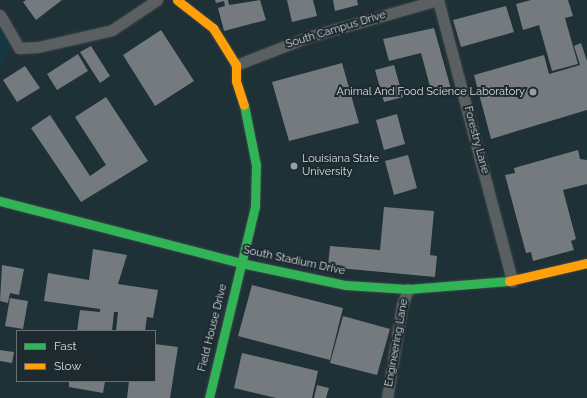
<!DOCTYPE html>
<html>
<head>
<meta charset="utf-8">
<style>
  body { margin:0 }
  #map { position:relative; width:587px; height:398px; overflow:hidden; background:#21282b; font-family:Raleway,sans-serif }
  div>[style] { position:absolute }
  .built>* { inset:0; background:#1e3137 }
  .green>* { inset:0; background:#133843 }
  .building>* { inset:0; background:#747a7d }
  .roads { filter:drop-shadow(0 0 1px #3f4648) drop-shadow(0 0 1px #3f4648) }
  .street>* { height:11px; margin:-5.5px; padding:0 5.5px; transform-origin:5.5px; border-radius:5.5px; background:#5a5f61 }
  .fast>* { height:9px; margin:-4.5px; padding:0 4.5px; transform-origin:4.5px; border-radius:4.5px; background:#30b455 }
  .slow>* { height:9px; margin:-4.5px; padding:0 4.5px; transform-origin:4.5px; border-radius:4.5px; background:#ff9f0a }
  .dots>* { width:11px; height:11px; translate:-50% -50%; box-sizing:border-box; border:2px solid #1d2a2f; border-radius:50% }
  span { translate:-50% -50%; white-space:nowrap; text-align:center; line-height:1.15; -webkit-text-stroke:4px #1d2a2f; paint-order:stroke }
  .street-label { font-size:11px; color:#d6dfe2 }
  .poi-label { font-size:11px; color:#d6dfe2 }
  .right { translate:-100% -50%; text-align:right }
  .left { translate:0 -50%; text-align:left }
  .legend { position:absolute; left:16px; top:330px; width:140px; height:52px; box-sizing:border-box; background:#1d2a2f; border:1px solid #677277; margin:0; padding:5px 7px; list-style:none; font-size:12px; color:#d6dfe2 }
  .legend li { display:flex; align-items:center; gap:8px; height:20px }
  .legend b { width:20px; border:1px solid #677277 }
</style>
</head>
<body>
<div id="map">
  <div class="built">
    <i style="clip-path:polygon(evenodd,0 0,587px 0,587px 398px,0 398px,0 0,17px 331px,155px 331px,155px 381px,17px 381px,17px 331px)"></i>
  </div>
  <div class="green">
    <i style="clip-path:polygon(0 26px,10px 47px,0 66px)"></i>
  </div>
  <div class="building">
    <i style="clip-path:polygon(26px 0,62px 0,36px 20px,23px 2px)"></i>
    <i style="clip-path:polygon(215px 0,228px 0,229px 5px,260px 0,266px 20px,224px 31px,218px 8px,225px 6px,224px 1px,216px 3px)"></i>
    <i style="clip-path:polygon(287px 0,313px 0,317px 16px,292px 22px)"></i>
    <i style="clip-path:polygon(333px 0,357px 0,358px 5px,335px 11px)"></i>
    <i style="clip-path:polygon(531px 0,568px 0,573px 16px,565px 18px,578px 64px,552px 71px,539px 25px,523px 30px,516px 4px)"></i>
    <i style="clip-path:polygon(506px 6px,514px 32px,461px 47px,453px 20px)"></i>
    <i style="clip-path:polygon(434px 28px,451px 89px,432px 94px,421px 53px,389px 61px,383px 39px)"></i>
    <i style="clip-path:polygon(161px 30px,194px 81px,155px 106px,123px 55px)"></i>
    <i style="clip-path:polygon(581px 43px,587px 61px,587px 110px,491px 139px,474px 75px,544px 55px,549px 74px,580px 65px,574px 46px)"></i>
    <i style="clip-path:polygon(91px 46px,110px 76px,100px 83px,80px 52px)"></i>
    <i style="clip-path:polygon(78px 54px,88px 71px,57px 90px,47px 74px)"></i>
    <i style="clip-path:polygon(342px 63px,359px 123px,289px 141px,272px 82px)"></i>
    <i style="clip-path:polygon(394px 65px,403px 97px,384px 102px,375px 70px)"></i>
    <i style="clip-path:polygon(25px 66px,40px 88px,17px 102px,3px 80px)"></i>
    <i style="clip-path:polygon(106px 97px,148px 161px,81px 202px,31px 128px,50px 115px,90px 176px,106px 165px,75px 117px)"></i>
    <i style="clip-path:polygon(397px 114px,405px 144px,384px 150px,376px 120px)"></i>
    <i style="clip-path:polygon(578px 150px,580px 159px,587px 160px,587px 184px,563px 190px,576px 239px,571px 241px,574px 250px,533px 261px,531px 252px,526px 253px,505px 175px,515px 173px,514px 168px)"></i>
    <i style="clip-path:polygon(408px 155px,417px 188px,394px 195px,385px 161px)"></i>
    <i style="clip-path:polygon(384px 207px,434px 211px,430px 255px,437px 256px,435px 277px,328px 267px,330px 246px,380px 250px)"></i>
    <i style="clip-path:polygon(93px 249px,127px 255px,118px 284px,158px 290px,153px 318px,147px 317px,145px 331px,116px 331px,118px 312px,114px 312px,112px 331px,77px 331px,80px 310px,100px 312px,100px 309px,44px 301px,48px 273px,89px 280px)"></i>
    <i style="clip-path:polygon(2px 265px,24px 269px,19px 295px,10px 293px,8px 303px,0 301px)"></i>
    <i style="clip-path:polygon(252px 285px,343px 308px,330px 360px,238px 336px)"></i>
    <i style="clip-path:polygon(10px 298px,28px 301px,23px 329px,5px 326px)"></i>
    <i style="clip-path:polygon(343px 316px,390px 329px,377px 375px,330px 363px)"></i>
    <i style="clip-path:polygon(155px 344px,178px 347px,170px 398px,127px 398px,129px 381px,155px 381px)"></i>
    <i style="clip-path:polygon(0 350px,14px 352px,12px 363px,0 361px)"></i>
    <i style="clip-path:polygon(242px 353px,318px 371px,312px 398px,276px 398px,234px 388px)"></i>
    <i style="clip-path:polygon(69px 381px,105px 381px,103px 393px,69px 387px)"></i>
    <i style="clip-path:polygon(317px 385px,329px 388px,326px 398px,314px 398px)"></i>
  </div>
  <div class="roads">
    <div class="street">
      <i style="left:438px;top:0;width:291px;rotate:75.2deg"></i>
      <i style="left:0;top:15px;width:38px;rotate:60deg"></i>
      <i style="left:19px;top:48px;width:19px;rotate:-3deg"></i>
      <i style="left:38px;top:47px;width:76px;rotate:-12.9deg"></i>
      <i style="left:112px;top:30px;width:54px;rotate:-33.7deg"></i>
      <i style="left:236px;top:65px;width:77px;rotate:-21.3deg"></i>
      <i style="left:308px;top:37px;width:135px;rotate:-15.9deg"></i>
      <i style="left:387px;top:398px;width:94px;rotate:-80.8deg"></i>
      <i style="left:402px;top:305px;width:17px;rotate:-69deg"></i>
    </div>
    <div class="fast">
      <i style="left:0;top:201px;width:249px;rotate:14.4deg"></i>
      <i style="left:241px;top:263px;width:106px;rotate:11.9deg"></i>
      <i style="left:345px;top:285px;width:63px;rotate:3.6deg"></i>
      <i style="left:408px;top:289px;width:101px;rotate:-4.5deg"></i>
      <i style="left:209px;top:398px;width:197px;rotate:-76.5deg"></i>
      <i style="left:255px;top:206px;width:41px;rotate:-88.6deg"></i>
      <i style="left:256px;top:165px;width:61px;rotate:-101.3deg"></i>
    </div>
    <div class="slow">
      <i style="left:177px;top:0;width:46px;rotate:37.9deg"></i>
      <i style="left:213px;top:28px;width:44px;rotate:58.1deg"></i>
      <i style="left:236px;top:65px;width:16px;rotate:90deg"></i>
      <i style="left:236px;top:81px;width:25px;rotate:72deg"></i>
      <i style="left:509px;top:281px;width:80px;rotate:-13deg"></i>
    </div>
  </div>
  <div class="dots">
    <i style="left:533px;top:92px;background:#979fa2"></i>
    <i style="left:294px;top:166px;background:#979fa2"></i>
  </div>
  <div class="street-label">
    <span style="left:336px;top:30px;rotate:-17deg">South Campus Drive</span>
    <span style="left:476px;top:140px;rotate:75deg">Forestry Lane</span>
    <span style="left:294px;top:261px;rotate:12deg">South Stadium Drive</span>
    <span style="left:213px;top:328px;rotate:-76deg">Field House Drive</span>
    <span style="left:397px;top:343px;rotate:-80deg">Engineering Lane</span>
  </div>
  <div class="poi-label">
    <span class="right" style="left:525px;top:92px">Animal And Food Science Laboratory</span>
    <span class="left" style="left:302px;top:166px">Louisiana State<br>University</span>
  </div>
  <ul class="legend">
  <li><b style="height:5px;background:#30b455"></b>Fast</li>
  <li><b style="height:5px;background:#ff9f0a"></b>Slow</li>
  </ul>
</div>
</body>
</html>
